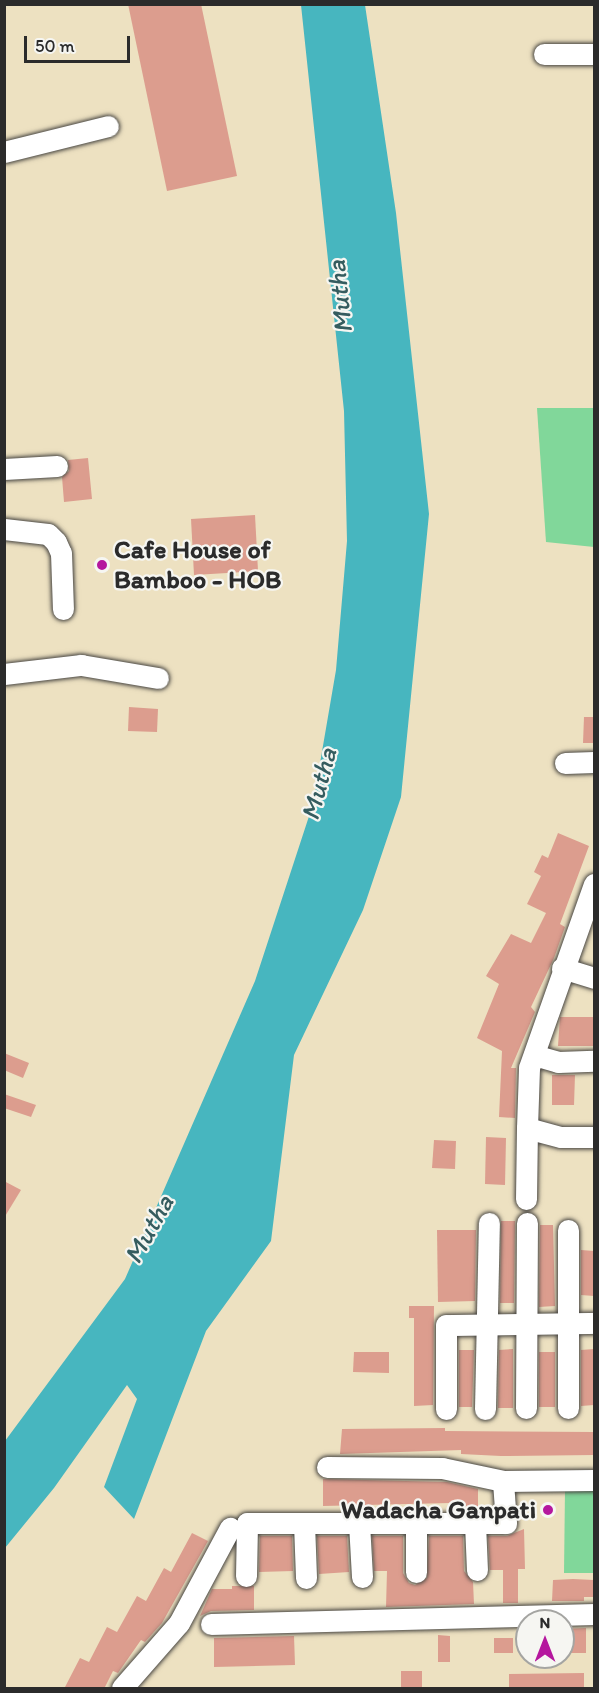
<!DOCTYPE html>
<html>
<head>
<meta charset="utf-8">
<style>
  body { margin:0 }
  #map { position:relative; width:599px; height:1693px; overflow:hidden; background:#ede1c1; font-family:Itim,sans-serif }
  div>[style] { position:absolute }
  .green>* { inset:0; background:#81d79a }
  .water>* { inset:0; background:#47b6bf }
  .building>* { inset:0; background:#dc9d8e }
  .roads { filter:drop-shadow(0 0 2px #484642) drop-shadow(0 0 2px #484642) }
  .minor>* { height:21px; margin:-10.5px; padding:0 10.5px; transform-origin:10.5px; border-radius:10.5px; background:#fff }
  .dots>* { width:16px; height:16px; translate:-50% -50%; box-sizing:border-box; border:3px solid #f6f6f2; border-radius:50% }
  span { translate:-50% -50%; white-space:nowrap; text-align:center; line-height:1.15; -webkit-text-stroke:4.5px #f6f6f2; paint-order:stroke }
  .poi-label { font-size:26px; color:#2b2b2b; font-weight:700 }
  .left { translate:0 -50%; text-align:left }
  .right { translate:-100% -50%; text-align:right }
  .water-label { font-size:27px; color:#355c5f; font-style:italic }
  .frame { position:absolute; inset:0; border:6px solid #2b2b2b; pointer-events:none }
  .north { position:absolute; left:515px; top:1609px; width:60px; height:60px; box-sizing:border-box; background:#f6f6f2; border:2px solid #a5a5a2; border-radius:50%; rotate:0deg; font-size:16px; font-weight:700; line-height:24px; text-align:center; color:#2b2b2b }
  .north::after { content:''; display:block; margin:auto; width:21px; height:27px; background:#b5179e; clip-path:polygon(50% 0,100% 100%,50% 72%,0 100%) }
  .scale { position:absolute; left:24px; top:36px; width:106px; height:27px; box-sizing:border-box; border:3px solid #2b2b2b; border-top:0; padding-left:8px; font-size:18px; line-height:21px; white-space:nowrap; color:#2b2b2b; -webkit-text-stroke:4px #f6f6f2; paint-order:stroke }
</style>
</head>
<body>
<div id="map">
  <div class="green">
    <i style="clip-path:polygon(537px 408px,594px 408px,594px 547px,546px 542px)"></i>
    <i style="clip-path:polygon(594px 1489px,594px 1573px,564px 1573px,565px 1490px)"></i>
  </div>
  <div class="water">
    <i style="clip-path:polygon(301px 5px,365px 5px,396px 213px,429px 514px,401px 797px,363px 910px,294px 1055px,271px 1241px,206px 1331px,134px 1519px,104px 1487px,137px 1399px,127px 1385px,54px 1488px,5px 1548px,5px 1441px,125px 1279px,255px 981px,313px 804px,336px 670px,347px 541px,344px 411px)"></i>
  </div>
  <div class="building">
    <i style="clip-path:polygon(128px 4px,201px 4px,237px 176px,167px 191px)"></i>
    <i style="clip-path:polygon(88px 458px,92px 499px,64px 502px,62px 477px,69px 471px,68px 460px)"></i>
    <i style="clip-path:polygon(255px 515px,258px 571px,194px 575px,191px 519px)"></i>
    <i style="clip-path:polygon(129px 707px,158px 709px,157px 732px,128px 731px)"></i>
    <i style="clip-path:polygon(584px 717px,594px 717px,594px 743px,583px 743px)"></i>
    <i style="clip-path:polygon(558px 833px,589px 846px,560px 924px,565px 927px,554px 958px,531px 1007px,535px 1012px,511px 1068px,516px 1068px,515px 1118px,499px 1117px,502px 1051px,477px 1038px,499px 984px,486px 976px,511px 934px,531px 943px,546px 913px,527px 904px,541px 876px,534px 872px,542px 855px,548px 858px)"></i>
    <i style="clip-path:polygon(560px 1017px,594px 1017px,594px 1046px,558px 1046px)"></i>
    <i style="clip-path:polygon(4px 1053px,29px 1063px,23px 1078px,4px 1070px)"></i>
    <i style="clip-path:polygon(552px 1075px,575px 1075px,574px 1105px,552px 1105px)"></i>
    <i style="clip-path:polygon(4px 1094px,36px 1105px,31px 1117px,4px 1108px)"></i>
    <i style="clip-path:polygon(486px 1137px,506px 1138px,505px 1185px,485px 1184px)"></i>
    <i style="clip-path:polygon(434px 1140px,456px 1141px,455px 1169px,432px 1168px)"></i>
    <i style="clip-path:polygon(4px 1181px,21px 1190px,4px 1218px)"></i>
    <i style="clip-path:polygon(501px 1221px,515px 1221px,514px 1303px,500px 1303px)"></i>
    <i style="clip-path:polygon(540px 1225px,553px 1225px,555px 1306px,539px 1307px)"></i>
    <i style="clip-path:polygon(437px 1230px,476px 1230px,475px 1301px,438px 1302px)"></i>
    <i style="clip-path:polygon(581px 1250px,594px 1251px,594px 1296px,581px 1295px)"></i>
    <i style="clip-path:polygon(409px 1306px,434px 1306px,433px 1405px,414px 1406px,414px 1318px,409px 1318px)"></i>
    <i style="clip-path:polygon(513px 1349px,513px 1408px,498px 1408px,499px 1350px)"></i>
    <i style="clip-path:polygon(594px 1349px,594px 1405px,581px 1406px,581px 1350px)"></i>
    <i style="clip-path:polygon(459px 1350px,474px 1350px,472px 1407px,459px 1407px)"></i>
    <i style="clip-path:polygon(354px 1352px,389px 1352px,389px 1373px,353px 1372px)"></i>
    <i style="clip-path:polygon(539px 1352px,555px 1352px,555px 1407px,539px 1407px)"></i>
    <i style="clip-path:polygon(445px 1428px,445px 1431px,594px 1432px,594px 1455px,501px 1456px,461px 1454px,461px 1450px,340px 1454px,342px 1429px)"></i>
    <i style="clip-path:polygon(323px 1479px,447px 1482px,478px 1489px,478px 1507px,449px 1506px,450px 1503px,323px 1506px)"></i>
    <i style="clip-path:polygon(524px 1529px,525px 1569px,518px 1569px,518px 1603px,503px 1603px,503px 1570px,490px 1570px,488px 1536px,507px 1536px)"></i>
    <i style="clip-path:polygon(192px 1533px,208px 1541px,162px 1623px,145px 1642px,141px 1640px,118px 1673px,113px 1671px,104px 1689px,64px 1689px,80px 1658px,89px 1662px,107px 1627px,117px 1632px,137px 1596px,146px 1601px,164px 1568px,171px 1572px)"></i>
    <i style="clip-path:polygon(260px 1536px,292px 1536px,293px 1571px,259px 1572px)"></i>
    <i style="clip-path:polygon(317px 1536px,347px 1536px,349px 1572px,319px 1574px)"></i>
    <i style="clip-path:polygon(372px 1536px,403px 1536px,403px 1573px,409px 1583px,415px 1585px,427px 1578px,429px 1536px,463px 1536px,464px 1571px,473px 1582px,474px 1604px,386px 1607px,387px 1571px,374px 1571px)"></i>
    <i style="clip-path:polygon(573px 1579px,594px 1580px,594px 1597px,584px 1597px,584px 1601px,552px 1601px,553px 1580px)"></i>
    <i style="clip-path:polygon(232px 1586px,254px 1586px,254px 1610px,211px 1611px,200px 1616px,212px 1589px,232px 1589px)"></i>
    <i style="clip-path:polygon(586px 1628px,586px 1653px,563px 1653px,563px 1629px)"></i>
    <i style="clip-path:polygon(438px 1635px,450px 1636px,450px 1662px,438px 1662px)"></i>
    <i style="clip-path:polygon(294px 1636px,295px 1665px,214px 1667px,214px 1638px)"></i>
    <i style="clip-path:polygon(494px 1638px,513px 1638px,513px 1653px,494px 1653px)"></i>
    <i style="clip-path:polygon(401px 1671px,422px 1671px,422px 1689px,401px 1689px)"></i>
    <i style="clip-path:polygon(584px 1673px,584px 1689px,509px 1689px,509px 1674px)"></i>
  </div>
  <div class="roads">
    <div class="minor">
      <i style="left:544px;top:54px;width:50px"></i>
      <i style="left:4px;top:152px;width:107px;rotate:-14deg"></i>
      <i style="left:4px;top:469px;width:53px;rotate:-3.2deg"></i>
      <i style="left:4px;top:529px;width:44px;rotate:6.5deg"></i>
      <i style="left:48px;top:534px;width:11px;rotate:45deg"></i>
      <i style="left:56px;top:542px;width:12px;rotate:66deg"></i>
      <i style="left:61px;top:553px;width:56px;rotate:88deg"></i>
      <i style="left:4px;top:674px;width:78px;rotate:-6.7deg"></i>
      <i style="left:81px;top:665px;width:78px;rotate:9.6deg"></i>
      <i style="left:565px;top:763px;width:29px;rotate:-2deg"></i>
      <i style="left:594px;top:884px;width:195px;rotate:109.5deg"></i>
      <i style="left:529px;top:1068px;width:60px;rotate:91.9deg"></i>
      <i style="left:527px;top:1128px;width:35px;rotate:15deg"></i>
      <i style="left:561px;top:1137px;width:33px"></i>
      <i style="left:562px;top:968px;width:34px;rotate:17deg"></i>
      <i style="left:534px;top:1055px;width:25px;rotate:16deg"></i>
      <i style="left:558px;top:1062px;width:36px;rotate:-2deg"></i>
      <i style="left:526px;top:1199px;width:71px;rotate:-89.2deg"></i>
      <i style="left:568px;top:1230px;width:178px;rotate:90deg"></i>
      <i style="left:526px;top:1408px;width:185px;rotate:-89.7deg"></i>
      <i style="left:446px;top:1409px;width:84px;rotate:-90deg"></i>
      <i style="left:446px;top:1325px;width:148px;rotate:-0.8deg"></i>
      <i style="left:485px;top:1409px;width:186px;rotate:-88.8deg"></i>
      <i style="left:327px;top:1467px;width:115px;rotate:0.5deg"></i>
      <i style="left:442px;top:1468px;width:62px;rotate:12deg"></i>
      <i style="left:503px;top:1481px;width:91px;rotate:-0.6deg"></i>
      <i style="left:304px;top:1523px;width:55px;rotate:87.9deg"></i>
      <i style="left:359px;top:1523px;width:54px;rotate:86.8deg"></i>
      <i style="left:416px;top:1523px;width:49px;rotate:90deg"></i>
      <i style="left:475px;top:1523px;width:47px;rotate:87.6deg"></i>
      <i style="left:246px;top:1576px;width:53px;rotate:-88.9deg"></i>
      <i style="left:247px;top:1523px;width:259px"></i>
      <i style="left:506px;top:1523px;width:42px;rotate:-94.1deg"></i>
      <i style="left:211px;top:1624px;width:383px;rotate:-1.5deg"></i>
      <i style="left:122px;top:1688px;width:86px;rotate:-48.8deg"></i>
      <i style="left:179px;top:1623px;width:108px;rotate:-61.8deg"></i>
    </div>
  </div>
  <div class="dots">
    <i style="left:102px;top:565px;background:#b5179e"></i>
    <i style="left:548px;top:1510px;background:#b5179e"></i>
  </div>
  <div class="poi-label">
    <span class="left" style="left:114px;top:565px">Cafe House of<br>Bamboo - HOB</span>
    <span class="right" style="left:536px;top:1510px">Wadacha Ganpati</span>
  </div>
  <div class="water-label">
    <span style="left:339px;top:297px;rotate:-96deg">Mutha</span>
    <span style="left:318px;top:784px;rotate:-75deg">Mutha</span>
    <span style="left:148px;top:1229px;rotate:-61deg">Mutha</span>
  </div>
  <div class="frame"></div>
  <div class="north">N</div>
  <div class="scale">50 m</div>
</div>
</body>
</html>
